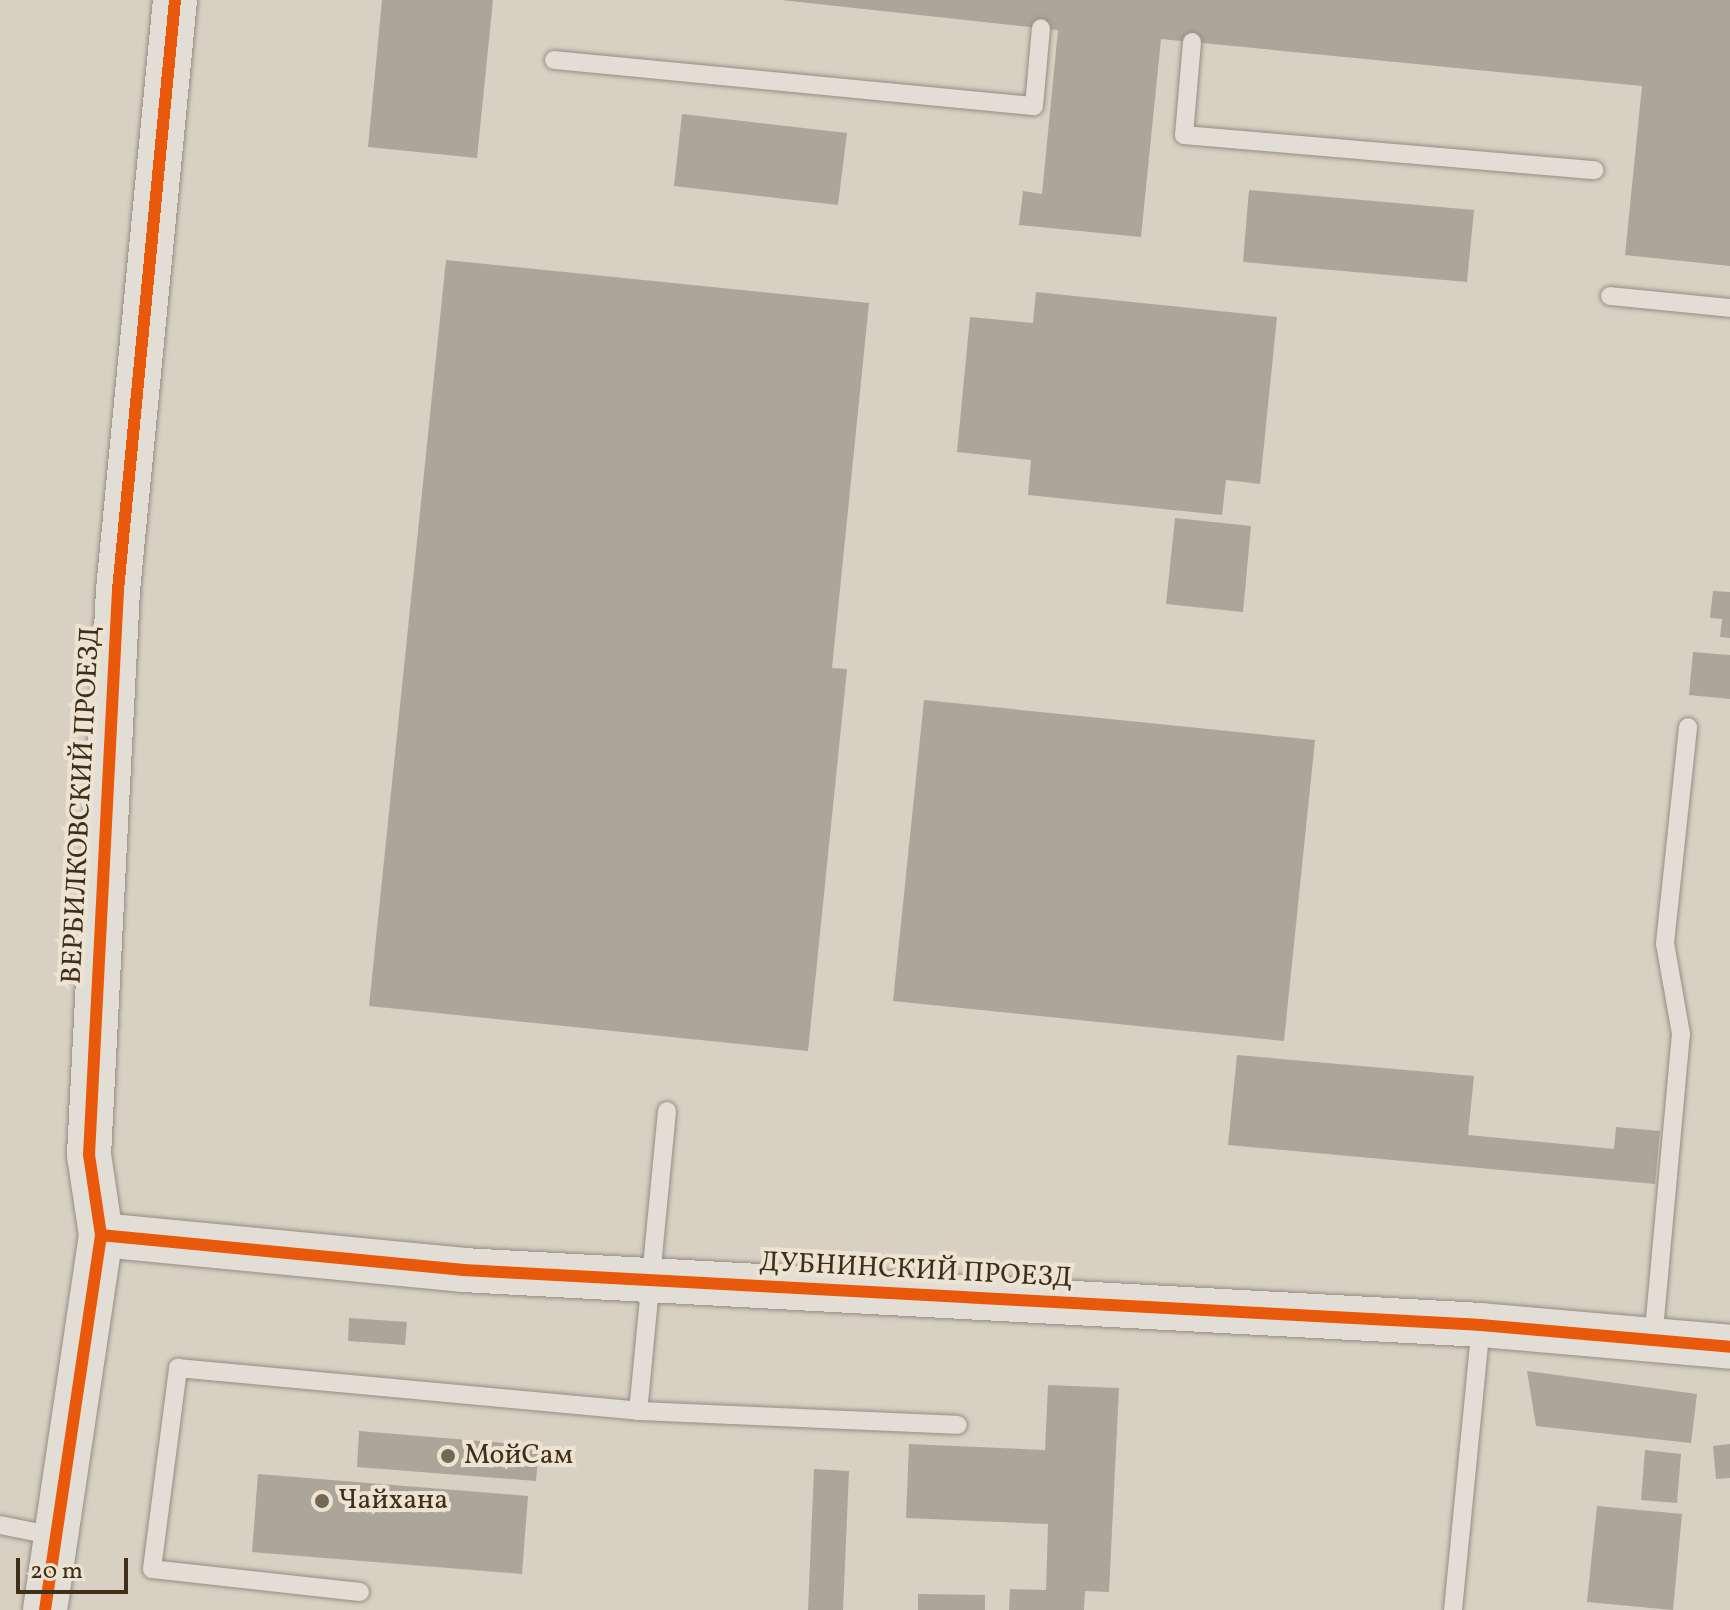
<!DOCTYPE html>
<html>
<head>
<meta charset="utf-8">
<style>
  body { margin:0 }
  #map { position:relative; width:1730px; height:1610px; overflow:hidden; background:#d8d0c2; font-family:Vollkorn,serif }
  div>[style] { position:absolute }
  .building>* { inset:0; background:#aba59a }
  .roads { filter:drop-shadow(0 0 2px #948d82) drop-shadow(0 0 2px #948d82) }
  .lane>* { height:18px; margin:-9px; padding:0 9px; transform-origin:9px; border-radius:9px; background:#e2ded6 }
  .secondary>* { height:44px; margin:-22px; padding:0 22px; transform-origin:22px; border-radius:22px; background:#e2ded6 }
  .cycleway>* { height:12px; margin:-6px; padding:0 6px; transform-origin:6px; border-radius:6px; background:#e8590c }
  .dots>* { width:22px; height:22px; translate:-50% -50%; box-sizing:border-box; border:4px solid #ece3d2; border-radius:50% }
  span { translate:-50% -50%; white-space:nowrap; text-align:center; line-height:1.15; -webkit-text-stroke:8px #ece3d2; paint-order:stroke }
  .street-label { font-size:28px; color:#3f2f1a }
  .poi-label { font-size:28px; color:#3f2f1a }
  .left { translate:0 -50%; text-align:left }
  .scale { position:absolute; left:16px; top:1558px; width:112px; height:36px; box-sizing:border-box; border:4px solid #3f2f1a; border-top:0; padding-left:10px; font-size:24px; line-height:28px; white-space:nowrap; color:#3f2f1a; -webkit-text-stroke:6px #ece3d2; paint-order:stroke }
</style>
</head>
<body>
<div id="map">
  <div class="building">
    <i style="clip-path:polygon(382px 0,493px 0,477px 158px,368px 147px)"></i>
    <i style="clip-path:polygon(781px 0,1730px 0,1730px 266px,1625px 255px,1642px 86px,1161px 39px,1141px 237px,1019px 225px,1023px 191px,1042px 194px,1058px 30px)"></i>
    <i style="clip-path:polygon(682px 114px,847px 133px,838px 205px,674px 186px)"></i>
    <i style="clip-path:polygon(1249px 190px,1474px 210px,1467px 282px,1243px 262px)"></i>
    <i style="clip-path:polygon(446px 260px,869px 303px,832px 668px,847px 669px,808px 1051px,369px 1006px)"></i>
    <i style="clip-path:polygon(1036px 292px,1277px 317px,1260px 484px,1226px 480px,1222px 515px,1028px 495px,1031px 460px,957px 452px,970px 317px,1033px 323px)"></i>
    <i style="clip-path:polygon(1175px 518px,1251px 526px,1243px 612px,1166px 604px)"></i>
    <i style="clip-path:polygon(1713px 591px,1730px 592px,1730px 638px,1720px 637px,1722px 619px,1710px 618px)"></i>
    <i style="clip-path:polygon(1693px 652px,1730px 655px,1730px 699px,1689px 695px)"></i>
    <i style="clip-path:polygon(924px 700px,1315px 740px,1284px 1041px,893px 1001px)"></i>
    <i style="clip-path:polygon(1237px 1055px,1474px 1076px,1468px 1135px,1614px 1149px,1616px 1127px,1660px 1131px,1655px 1184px,1228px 1145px)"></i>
    <i style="clip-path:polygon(349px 1318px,407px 1322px,405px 1345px,348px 1341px)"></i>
    <i style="clip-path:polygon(1527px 1371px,1697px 1394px,1691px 1443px,1536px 1426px)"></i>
    <i style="clip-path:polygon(1048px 1385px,1119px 1388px,1109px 1592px,1085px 1591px,1084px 1610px,1009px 1610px,1010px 1589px,1046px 1590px,1048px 1524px,906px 1518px,909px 1444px,1045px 1450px)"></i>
    <i style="clip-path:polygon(359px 1431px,539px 1446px,536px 1481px,357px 1467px)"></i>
    <i style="clip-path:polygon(1730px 1444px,1730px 1478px,1716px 1479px,1713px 1446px)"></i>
    <i style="clip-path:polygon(1645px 1450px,1681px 1454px,1677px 1503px,1641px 1500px)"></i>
    <i style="clip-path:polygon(814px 1469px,849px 1471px,843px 1610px,808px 1610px)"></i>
    <i style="clip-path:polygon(258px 1474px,528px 1496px,522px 1574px,252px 1552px)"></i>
    <i style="clip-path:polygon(1597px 1506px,1682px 1514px,1673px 1610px,1587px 1602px)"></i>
    <i style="clip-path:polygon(918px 1594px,985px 1595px,985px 1610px,918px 1610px)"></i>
  </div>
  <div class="roads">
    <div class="lane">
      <i style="left:1192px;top:42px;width:93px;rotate:94.9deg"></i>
      <i style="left:1184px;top:135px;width:412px;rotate:4.9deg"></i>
      <i style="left:554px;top:60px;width:482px;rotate:5.5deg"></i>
      <i style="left:1034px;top:106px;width:78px;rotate:-84.9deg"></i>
      <i style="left:1610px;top:296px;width:121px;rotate:5.7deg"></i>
      <i style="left:667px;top:1111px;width:301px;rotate:95.5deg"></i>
      <i style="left:638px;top:1411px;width:320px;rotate:2.5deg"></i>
      <i style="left:1653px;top:1341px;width:308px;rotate:-84.8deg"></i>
      <i style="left:1681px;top:1034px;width:92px;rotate:-100deg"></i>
      <i style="left:1665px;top:943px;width:217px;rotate:-83.9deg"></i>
      <i style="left:0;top:1525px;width:56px;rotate:11.3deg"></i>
      <i style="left:360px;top:1592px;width:209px;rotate:-173.7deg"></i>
      <i style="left:152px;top:1569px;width:203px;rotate:-82.6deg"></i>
      <i style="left:178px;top:1368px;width:462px;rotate:5.3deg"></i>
      <i style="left:1453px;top:1610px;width:286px;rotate:-84.4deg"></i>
    </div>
    <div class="secondary">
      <i style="left:101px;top:1235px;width:364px;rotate:5.5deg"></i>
      <i style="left:463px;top:1270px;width:1019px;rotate:3.09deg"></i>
      <i style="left:1481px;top:1325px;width:250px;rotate:5deg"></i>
      <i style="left:45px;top:1610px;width:379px;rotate:-81.5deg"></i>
      <i style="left:101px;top:1235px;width:81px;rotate:-98.5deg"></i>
      <i style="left:89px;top:1155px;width:566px;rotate:-87.06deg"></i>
      <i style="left:118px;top:590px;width:593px;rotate:-84.48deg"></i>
    </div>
  </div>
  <div class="cycleway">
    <i style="left:101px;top:1235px;width:364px;rotate:5.5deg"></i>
    <i style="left:463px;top:1270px;width:1019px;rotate:3.09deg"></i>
    <i style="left:1481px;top:1325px;width:250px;rotate:5deg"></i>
    <i style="left:45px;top:1610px;width:379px;rotate:-81.5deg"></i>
    <i style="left:101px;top:1235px;width:81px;rotate:-98.5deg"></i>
    <i style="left:89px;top:1155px;width:566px;rotate:-87.06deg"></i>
    <i style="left:118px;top:590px;width:593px;rotate:-84.48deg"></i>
  </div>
  <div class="dots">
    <i style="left:448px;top:1456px;background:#756755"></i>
    <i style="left:322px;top:1501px;background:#756755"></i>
  </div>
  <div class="street-label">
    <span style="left:82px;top:805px;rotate:-87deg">ВЕРБИЛКОВСКИЙ ПРОЕЗД</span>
    <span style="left:916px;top:1271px;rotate:3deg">ДУБНИНСКИЙ ПРОЕЗД</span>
  </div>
  <div class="poi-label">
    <span class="left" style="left:464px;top:1456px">МойСам</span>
    <span class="left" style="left:338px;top:1501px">Чайхана</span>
  </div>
  <div class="scale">20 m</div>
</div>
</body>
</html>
